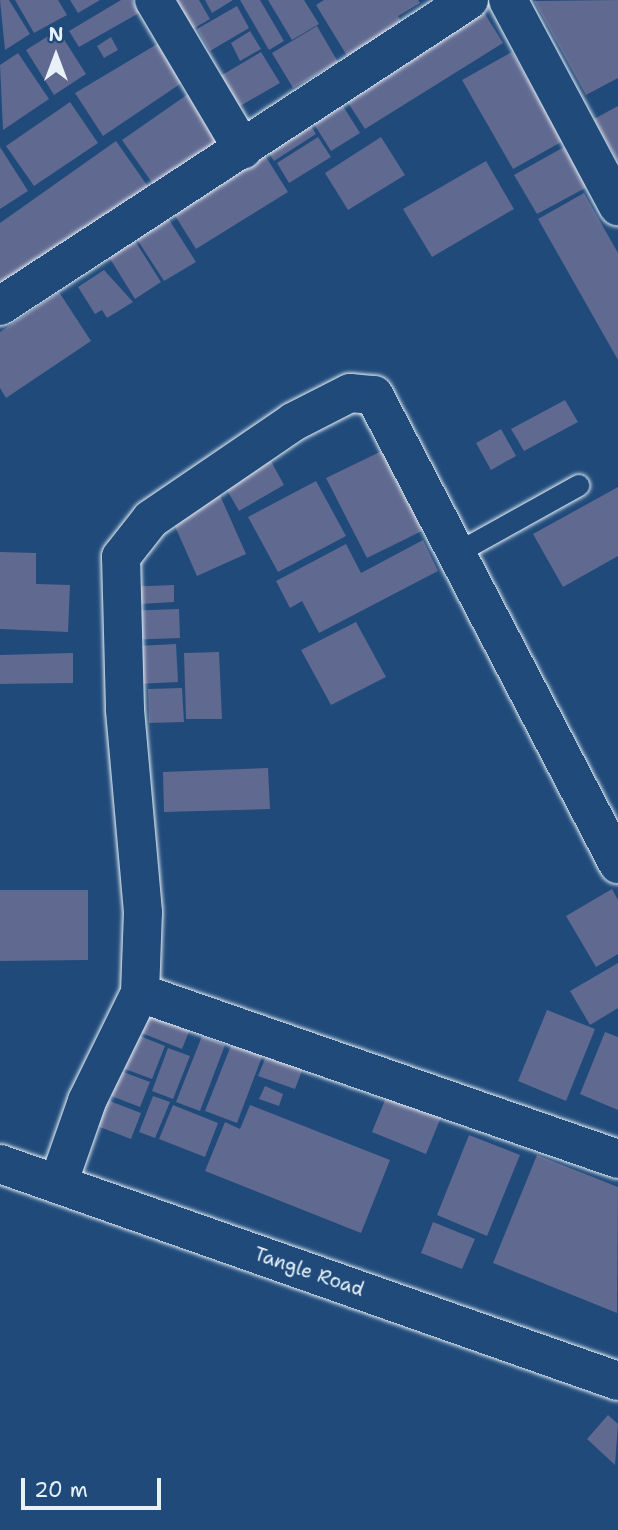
<!DOCTYPE html>
<html>
<head>
<meta charset="utf-8">
<style>
  body { margin:0 }
  #map { position:relative; width:618px; height:1530px; overflow:hidden; background:#1f4a7a; font-family:"Shantell Sans",sans-serif }
  div>[style] { position:absolute }
  .building>* { inset:0; background:#606990 }
  .roads { filter:drop-shadow(0 0 2px #e8f1f8) drop-shadow(0 0 2px #e8f1f8) }
  .lane>* { height:21px; margin:-10.5px; padding:0 10.5px; transform-origin:10.5px; border-radius:10.5px; background:#1f4a7a }
  .street>* { height:38px; margin:-19px; padding:0 19px; transform-origin:19px; border-radius:19px; background:#1f4a7a }
  .secondary>* { height:38px; margin:-19px; padding:0 19px; transform-origin:19px; border-radius:19px; background:#1f4a7a }
  span { translate:-50% -50%; white-space:nowrap; text-align:center; line-height:1.15; -webkit-text-stroke:6px #1f4a7a; paint-order:stroke }
  .street-label { font-size:19px; color:#e8f1f8 }
  .north { position:absolute; left:21px; top:21px; width:70px; height:70px; -webkit-text-stroke:5px #1f4a7a; paint-order:stroke; rotate:0deg; font-size:19px; font-weight:700; line-height:28px; text-align:center; color:#e8f1f8 }
  .north::after { content:''; display:block; margin:auto; width:24px; height:32px; background:#e8f1f8; clip-path:polygon(50% 0,100% 100%,50% 72%,0 100%) }
  .scale { position:absolute; left:21px; top:1478px; width:140px; height:32px; box-sizing:border-box; border:4px solid #e8f1f8; border-top:0; padding-left:9px; font-size:21px; line-height:24px; white-space:nowrap; color:#e8f1f8; -webkit-text-stroke:5px #1f4a7a; paint-order:stroke }
</style>
</head>
<body>
<div id="map">
  <div class="building">
    <i style="clip-path:polygon(0 0,9px 0,30px 34px,5px 50px)"></i>
    <i style="clip-path:polygon(15px 0,58px 0,67px 15px,34px 33px)"></i>
    <i style="clip-path:polygon(70px 0,100px 0,78px 13px)"></i>
    <i style="clip-path:polygon(121px 0,132px 0,139px 13px,79px 47px,69px 31px)"></i>
    <i style="clip-path:polygon(167px 0,199px 0,210px 19px,186px 33px)"></i>
    <i style="clip-path:polygon(205px 0,233px 0,212px 13px)"></i>
    <i style="clip-path:polygon(240px 0,260px 0,284px 41px,269px 50px)"></i>
    <i style="clip-path:polygon(268px 0,304px 0,319px 24px,292px 40px)"></i>
    <i style="clip-path:polygon(324px 0,418px 0,420px 3px,398px 16px,404px 26px,349px 59px,316px 5px)"></i>
    <i style="clip-path:polygon(618px 0,618px 78px,586px 95px,534px 1px)"></i>
    <i style="clip-path:polygon(237px 6px,249px 28px,210px 51px,197px 29px)"></i>
    <i style="clip-path:polygon(480px 6px,503px 43px,365px 129px,341px 92px)"></i>
    <i style="clip-path:polygon(317px 26px,338px 62px,293px 88px,272px 53px)"></i>
    <i style="clip-path:polygon(58px 30px,86px 74px,54px 95px,26px 50px)"></i>
    <i style="clip-path:polygon(250px 31px,261px 49px,240px 61px,231px 43px)"></i>
    <i style="clip-path:polygon(111px 37px,118px 50px,104px 58px,97px 46px)"></i>
    <i style="clip-path:polygon(169px 37px,192px 76px,103px 136px,75px 93px)"></i>
    <i style="clip-path:polygon(261px 52px,280px 83px,235px 109px,217px 78px)"></i>
    <i style="clip-path:polygon(512px 52px,563px 141px,513px 169px,462px 80px)"></i>
    <i style="clip-path:polygon(18px 53px,49px 99px,3px 130px,0 65px)"></i>
    <i style="clip-path:polygon(191px 92px,227px 144px,158px 191px,122px 140px)"></i>
    <i style="clip-path:polygon(336px 95px,360px 133px,331px 151px,307px 113px)"></i>
    <i style="clip-path:polygon(70px 102px,98px 143px,34px 186px,6px 146px)"></i>
    <i style="clip-path:polygon(618px 106px,618px 162px,594px 119px)"></i>
    <i style="clip-path:polygon(305px 117px,316px 134px,274px 161px,263px 144px)"></i>
    <i style="clip-path:polygon(318px 137px,331px 157px,289px 183px,277px 163px)"></i>
    <i style="clip-path:polygon(381px 137px,405px 175px,348px 210px,325px 173px)"></i>
    <i style="clip-path:polygon(116px 141px,149px 188px,0 294px,0 223px)"></i>
    <i style="clip-path:polygon(0 147px,28px 191px,0 209px)"></i>
    <i style="clip-path:polygon(564px 147px,587px 187px,537px 214px,514px 175px)"></i>
    <i style="clip-path:polygon(261px 149px,288px 192px,196px 249px,169px 206px)"></i>
    <i style="clip-path:polygon(486px 161px,514px 209px,432px 257px,403px 209px)"></i>
    <i style="clip-path:polygon(584px 193px,618px 253px,618px 360px,538px 219px)"></i>
    <i style="clip-path:polygon(161px 207px,196px 262px,164px 281px,129px 227px)"></i>
    <i style="clip-path:polygon(127px 228px,161px 282px,135px 299px,101px 244px)"></i>
    <i style="clip-path:polygon(104px 270px,133px 302px,107px 318px,102px 310px,95px 314px,78px 287px)"></i>
    <i style="clip-path:polygon(59px 292px,91px 341px,6px 398px,0 388px,0 332px)"></i>
    <i style="clip-path:polygon(565px 400px,578px 422px,524px 451px,511px 429px)"></i>
    <i style="clip-path:polygon(501px 429px,516px 456px,491px 470px,476px 443px)"></i>
    <i style="clip-path:polygon(386px 449px,426px 529px,367px 558px,326px 478px)"></i>
    <i style="clip-path:polygon(265px 450px,284px 485px,239px 511px,219px 476px)"></i>
    <i style="clip-path:polygon(316px 481px,346px 536px,278px 572px,248px 517px)"></i>
    <i style="clip-path:polygon(618px 487px,618px 556px,563px 587px,533px 534px)"></i>
    <i style="clip-path:polygon(219px 493px,246px 554px,197px 576px,170px 515px)"></i>
    <i style="clip-path:polygon(423px 540px,438px 571px,319px 633px,302px 601px,290px 608px,276px 581px,346px 544px,361px 573px)"></i>
    <i style="clip-path:polygon(0 552px,36px 553px,36px 584px,70px 585px,68px 632px,0 629px)"></i>
    <i style="clip-path:polygon(174px 585px,174px 602px,124px 605px,123px 587px)"></i>
    <i style="clip-path:polygon(179px 609px,180px 638px,125px 640px,123px 611px)"></i>
    <i style="clip-path:polygon(356px 622px,386px 677px,331px 705px,301px 650px)"></i>
    <i style="clip-path:polygon(176px 644px,178px 682px,137px 684px,137px 646px)"></i>
    <i style="clip-path:polygon(219px 652px,222px 719px,186px 719px,184px 653px)"></i>
    <i style="clip-path:polygon(73px 653px,73px 683px,0 684px,0 655px)"></i>
    <i style="clip-path:polygon(182px 688px,184px 722px,149px 723px,148px 689px)"></i>
    <i style="clip-path:polygon(268px 768px,270px 809px,164px 812px,163px 772px)"></i>
    <i style="clip-path:polygon(612px 889px,618px 900px,618px 954px,596px 967px,566px 916px)"></i>
    <i style="clip-path:polygon(0 890px,88px 890px,88px 960px,0 961px)"></i>
    <i style="clip-path:polygon(618px 963px,618px 1008px,590px 1025px,570px 991px)"></i>
    <i style="clip-path:polygon(139px 1003px,192px 1024px,182px 1049px,129px 1028px)"></i>
    <i style="clip-path:polygon(547px 1010px,595px 1029px,566px 1101px,518px 1081px)"></i>
    <i style="clip-path:polygon(130px 1032px,165px 1046px,152px 1079px,117px 1066px)"></i>
    <i style="clip-path:polygon(605px 1032px,618px 1037px,618px 1110px,580px 1094px)"></i>
    <i style="clip-path:polygon(202px 1036px,225px 1045px,200px 1111px,176px 1102px)"></i>
    <i style="clip-path:polygon(232px 1043px,263px 1054px,237px 1123px,205px 1111px)"></i>
    <i style="clip-path:polygon(168px 1048px,190px 1056px,173px 1099px,152px 1091px)"></i>
    <i style="clip-path:polygon(267px 1054px,303px 1068px,295px 1089px,258px 1076px)"></i>
    <i style="clip-path:polygon(115px 1069px,150px 1082px,140px 1107px,106px 1094px)"></i>
    <i style="clip-path:polygon(265px 1086px,283px 1094px,279px 1106px,259px 1099px)"></i>
    <i style="clip-path:polygon(387px 1095px,441px 1117px,426px 1154px,372px 1132px)"></i>
    <i style="clip-path:polygon(153px 1096px,170px 1102px,155px 1138px,139px 1132px)"></i>
    <i style="clip-path:polygon(102px 1098px,141px 1113px,131px 1139px,92px 1124px)"></i>
    <i style="clip-path:polygon(173px 1105px,218px 1123px,205px 1157px,159px 1139px)"></i>
    <i style="clip-path:polygon(250px 1105px,390px 1160px,361px 1233px,205px 1171px,225px 1122px,240px 1129px)"></i>
    <i style="clip-path:polygon(469px 1135px,520px 1155px,487px 1236px,437px 1215px)"></i>
    <i style="clip-path:polygon(537px 1155px,618px 1187px,617px 1313px,493px 1263px)"></i>
    <i style="clip-path:polygon(433px 1222px,475px 1239px,462px 1269px,421px 1253px)"></i>
    <i style="clip-path:polygon(608px 1415px,618px 1424px,615px 1465px,587px 1439px)"></i>
  </div>
  <div class="roads">
    <div class="lane">
      <i style="left:456px;top:553px;width:140px;rotate:-29.1deg"></i>
    </div>
    <div class="street">
      <i style="left:154px;top:0;width:174px;rotate:59.3deg"></i>
      <i style="left:508px;top:0;width:234px;rotate:61.9deg"></i>
      <i style="left:0;top:306px;width:560px;rotate:-33.12deg"></i>
      <i style="left:140px;top:993px;width:506px;rotate:19.15deg"></i>
      <i style="left:58px;top:1184px;width:88px;rotate:-70.7deg"></i>
      <i style="left:87px;top:1101px;width:120px;rotate:-63.9deg"></i>
      <i style="left:140px;top:993px;width:81px;rotate:-87.9deg"></i>
      <i style="left:143px;top:912px;width:204px;rotate:-95.1deg"></i>
      <i style="left:125px;top:709px;width:152px;rotate:-91.5deg"></i>
      <i style="left:121px;top:557px;width:48px;rotate:-51.7deg"></i>
      <i style="left:151px;top:519px;width:172px;rotate:-34.3deg"></i>
      <i style="left:293px;top:422px;width:64px;rotate:-27deg"></i>
      <i style="left:350px;top:393px;width:24px;rotate:5deg"></i>
      <i style="left:374px;top:395px;width:529px;rotate:62.51deg"></i>
    </div>
    <div class="secondary">
      <i style="left:0;top:1164px;width:655px;rotate:19.35deg"></i>
    </div>
  </div>
  <div class="street-label">
    <span style="left:309px;top:1272px;rotate:19deg">Tangle Road</span>
  </div>
  <div class="north">N</div>
  <div class="scale">20 m</div>
</div>
</body>
</html>
